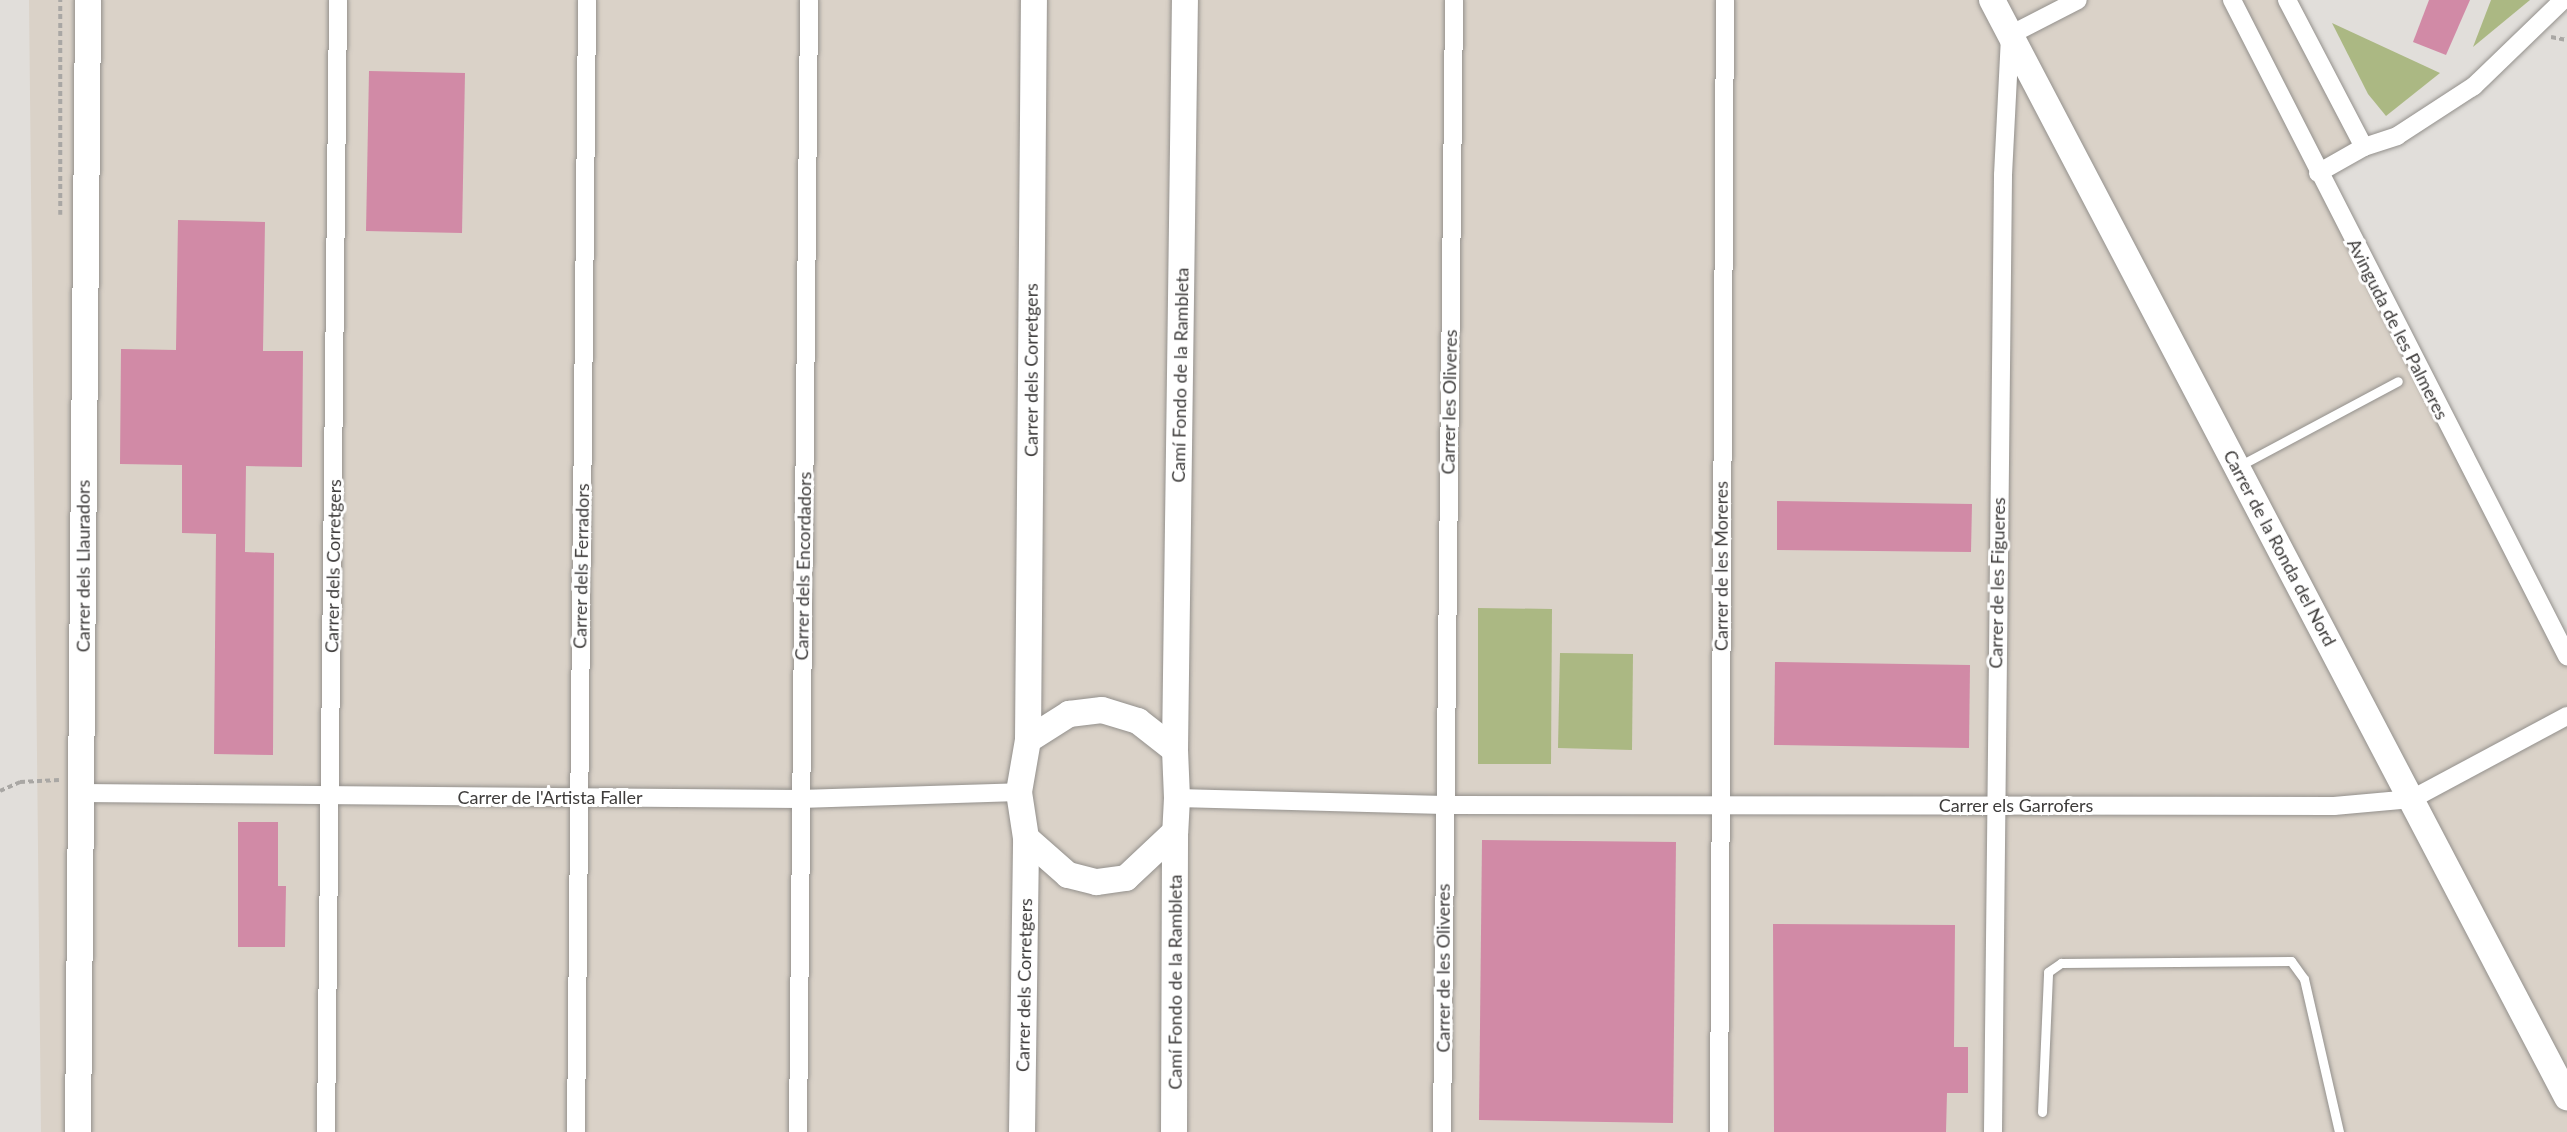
<!DOCTYPE html>
<html>
<head>
<meta charset="utf-8">
<style>
  body { margin:0 }
  #map { position:relative; width:2567px; height:1132px; overflow:hidden; background:#e1deda; font-family:Lato,sans-serif }
  div>[style] { position:absolute }
  .built>* { inset:0; background:#dad2c8 }
  .green>* { inset:0; background:#abb883 }
  .building>* { inset:0; background:#d18aa6 }
  .path>* { height:3.5px; margin-top:-1.75px; transform-origin:0; background:repeating-linear-gradient(90deg,#a9a7a4 0 5px,transparent 0 8.5px) }
  .roads { filter:drop-shadow(0 0 2px #93908c) drop-shadow(0 0 2px #93908c) }
  .lane>* { height:9px; margin:-4.5px; padding:0 4.5px; transform-origin:4.5px; border-radius:4.5px; background:#fff }
  .street>* { height:18px; margin:-9px; padding:0 9px; transform-origin:9px; border-radius:9px; background:#fff }
  .secondary>* { height:26px; margin:-13px; padding:0 13px; transform-origin:13px; border-radius:13px; background:#fff }
  span { translate:-50% -50%; white-space:nowrap; text-align:center; line-height:1.15; -webkit-text-stroke:6px #fff; paint-order:stroke }
  .street-label { font-size:18px; color:#3e3c3b }
</style>
</head>
<body>
<div id="map">
  <div class="built">
    <i style="clip-path:polygon(29px 0,2298px 0,2373px 152px,2324px 179px,2567px 645px,2567px 1132px,41px 1132px)"></i>
  </div>
  <div class="green">
    <i style="clip-path:polygon(2491px 0,2530px 0,2473px 47px)"></i>
    <i style="clip-path:polygon(2332px 23px,2440px 73px,2386px 116px,2368px 94px)"></i>
    <i style="clip-path:polygon(1478px 608px,1552px 609px,1551px 764px,1478px 764px)"></i>
    <i style="clip-path:polygon(1560px 653px,1633px 654px,1632px 750px,1558px 748px)"></i>
  </div>
  <div class="building">
    <i style="clip-path:polygon(2429px 0,2470px 0,2446px 55px,2413px 42px)"></i>
    <i style="clip-path:polygon(369px 71px,465px 73px,462px 233px,366px 231px)"></i>
    <i style="clip-path:polygon(178px 220px,265px 222px,263px 351px,303px 351px,302px 467px,246px 466px,245px 552px,274px 553px,273px 755px,214px 754px,216px 534px,182px 533px,182px 465px,120px 464px,121px 349px,176px 350px)"></i>
    <i style="clip-path:polygon(1777px 501px,1972px 504px,1971px 552px,1777px 550px)"></i>
    <i style="clip-path:polygon(1775px 662px,1970px 665px,1969px 748px,1774px 745px)"></i>
    <i style="clip-path:polygon(238px 822px,278px 822px,278px 886px,286px 886px,285px 947px,238px 947px)"></i>
    <i style="clip-path:polygon(1482px 840px,1676px 842px,1673px 1123px,1479px 1120px)"></i>
    <i style="clip-path:polygon(1773px 924px,1955px 925px,1954px 1047px,1968px 1047px,1968px 1093px,1947px 1093px,1946px 1132px,1774px 1132px)"></i>
  </div>
  <div class="path">
    <i style="left:2551px;top:37px;width:16px;rotate:11deg"></i>
    <i style="left:60px;top:215px;width:215px;rotate:-90deg"></i>
    <i style="left:0;top:791px;width:22px;rotate:-24deg"></i>
    <i style="left:20px;top:782px;width:39px;rotate:-3deg"></i>
  </div>
  <div class="roads">
    <div class="lane">
      <i style="left:2239px;top:466px;width:180px;rotate:-28.1deg"></i>
      <i style="left:2042px;top:1112px;width:140px;rotate:-87.5deg"></i>
      <i style="left:2048px;top:972px;width:16px;rotate:-35deg"></i>
      <i style="left:2061px;top:963px;width:230px;rotate:-0.5deg"></i>
      <i style="left:2291px;top:961px;width:22px;rotate:54deg"></i>
      <i style="left:2304px;top:979px;width:157px;rotate:77.1deg"></i>
    </div>
    <div class="street">
      <i style="left:2232px;top:0;width:737px;rotate:62.95deg"></i>
      <i style="left:2287px;top:0;width:166px;rotate:62.4deg"></i>
      <i style="left:2318px;top:173px;width:53px;rotate:-29.5deg"></i>
      <i style="left:2364px;top:147px;width:35px;rotate:-18deg"></i>
      <i style="left:2397px;top:136px;width:92px;rotate:-33deg"></i>
      <i style="left:2474px;top:86px;width:124px;rotate:-44deg"></i>
      <i style="left:81px;top:793px;width:719px;rotate:0.48deg"></i>
      <i style="left:800px;top:799px;width:219px;rotate:-1.8deg"></i>
      <i style="left:1177px;top:798px;width:267px;rotate:1.5deg"></i>
      <i style="left:1444px;top:805px;width:890px;rotate:0.06deg"></i>
      <i style="left:2334px;top:806px;width:78px;rotate:-5.1deg"></i>
      <i style="left:2412px;top:799px;width:176px;rotate:-28.2deg"></i>
      <i style="left:326px;top:1132px;width:1132px;rotate:-89.39deg"></i>
      <i style="left:576px;top:1132px;width:1132px;rotate:-89.44deg"></i>
      <i style="left:798px;top:1132px;width:1132px;rotate:-89.44deg"></i>
      <i style="left:1442px;top:1132px;width:1132px;rotate:-89.39deg"></i>
      <i style="left:1719px;top:1132px;width:1132px;rotate:-89.7deg"></i>
      <i style="left:1993px;top:1132px;width:957px;rotate:-89.4deg"></i>
      <i style="left:2003px;top:175px;width:140px;rotate:-87.1deg"></i>
      <i style="left:2010px;top:35px;width:76px;rotate:-27.2deg"></i>
    </div>
    <div class="secondary">
      <i style="left:1992px;top:0;width:1239px;rotate:62.34deg"></i>
      <i style="left:1102px;top:710px;width:38px;rotate:17deg"></i>
      <i style="left:1138px;top:721px;width:47px;rotate:38.1deg"></i>
      <i style="left:1175px;top:750px;width:48px;rotate:87.6deg"></i>
      <i style="left:1177px;top:798px;width:34px;rotate:93deg"></i>
      <i style="left:1175px;top:832px;width:67px;rotate:136.8deg"></i>
      <i style="left:1126px;top:878px;width:30px;rotate:172deg"></i>
      <i style="left:1096px;top:882px;width:29px;rotate:-166deg"></i>
      <i style="left:1068px;top:875px;width:56px;rotate:-138.6deg"></i>
      <i style="left:1026px;top:838px;width:47px;rotate:-98.7deg"></i>
      <i style="left:1019px;top:792px;width:53px;rotate:-80.2deg"></i>
      <i style="left:1028px;top:740px;width:49px;rotate:-32.4deg"></i>
      <i style="left:1069px;top:714px;width:33px;rotate:-7deg"></i>
      <i style="left:1028px;top:740px;width:740px;rotate:-89.54deg"></i>
      <i style="left:1175px;top:750px;width:750px;rotate:-89.24deg"></i>
      <i style="left:78px;top:1132px;width:1132px;rotate:-89.49deg"></i>
      <i style="left:1022px;top:1132px;width:294px;rotate:-89.2deg"></i>
      <i style="left:1174px;top:1132px;width:300px;rotate:-89.8deg"></i>
    </div>
  </div>
  <div class="street-label">
    <span style="left:2398px;top:329px;rotate:63deg">Avinguda de les Palmeres</span>
    <span style="left:1031px;top:370px;rotate:-90deg">Carrer dels Corretgers</span>
    <span style="left:1180px;top:375px;rotate:-89deg">Camí Fondo de la Rambleta</span>
    <span style="left:1449px;top:402px;rotate:-89deg">Carrer les Oliveres</span>
    <span style="left:2280px;top:548px;rotate:62deg">Carrer de la Ronda del Nord</span>
    <span style="left:83px;top:566px;rotate:-90deg">Carrer dels Llauradors</span>
    <span style="left:333px;top:566px;rotate:-89deg">Carrer dels Corretgers</span>
    <span style="left:581px;top:566px;rotate:-89deg">Carrer dels Ferradors</span>
    <span style="left:803px;top:566px;rotate:-89deg">Carrer dels Encordadors</span>
    <span style="left:1721px;top:566px;rotate:-90deg">Carrer de les Moreres</span>
    <span style="left:1997px;top:583px;rotate:-89deg">Carrer de les Figueres</span>
    <span style="left:550px;top:797px">Carrer de l'Artista Faller</span>
    <span style="left:2016px;top:805px">Carrer els Garrofers</span>
    <span style="left:1443px;top:968px;rotate:-90deg">Carrer de les Oliveres</span>
    <span style="left:1175px;top:982px;rotate:-90deg">Camí Fondo de la Rambleta</span>
    <span style="left:1024px;top:985px;rotate:-89deg">Carrer dels Corretgers</span>
  </div>
</div>
</body>
</html>
